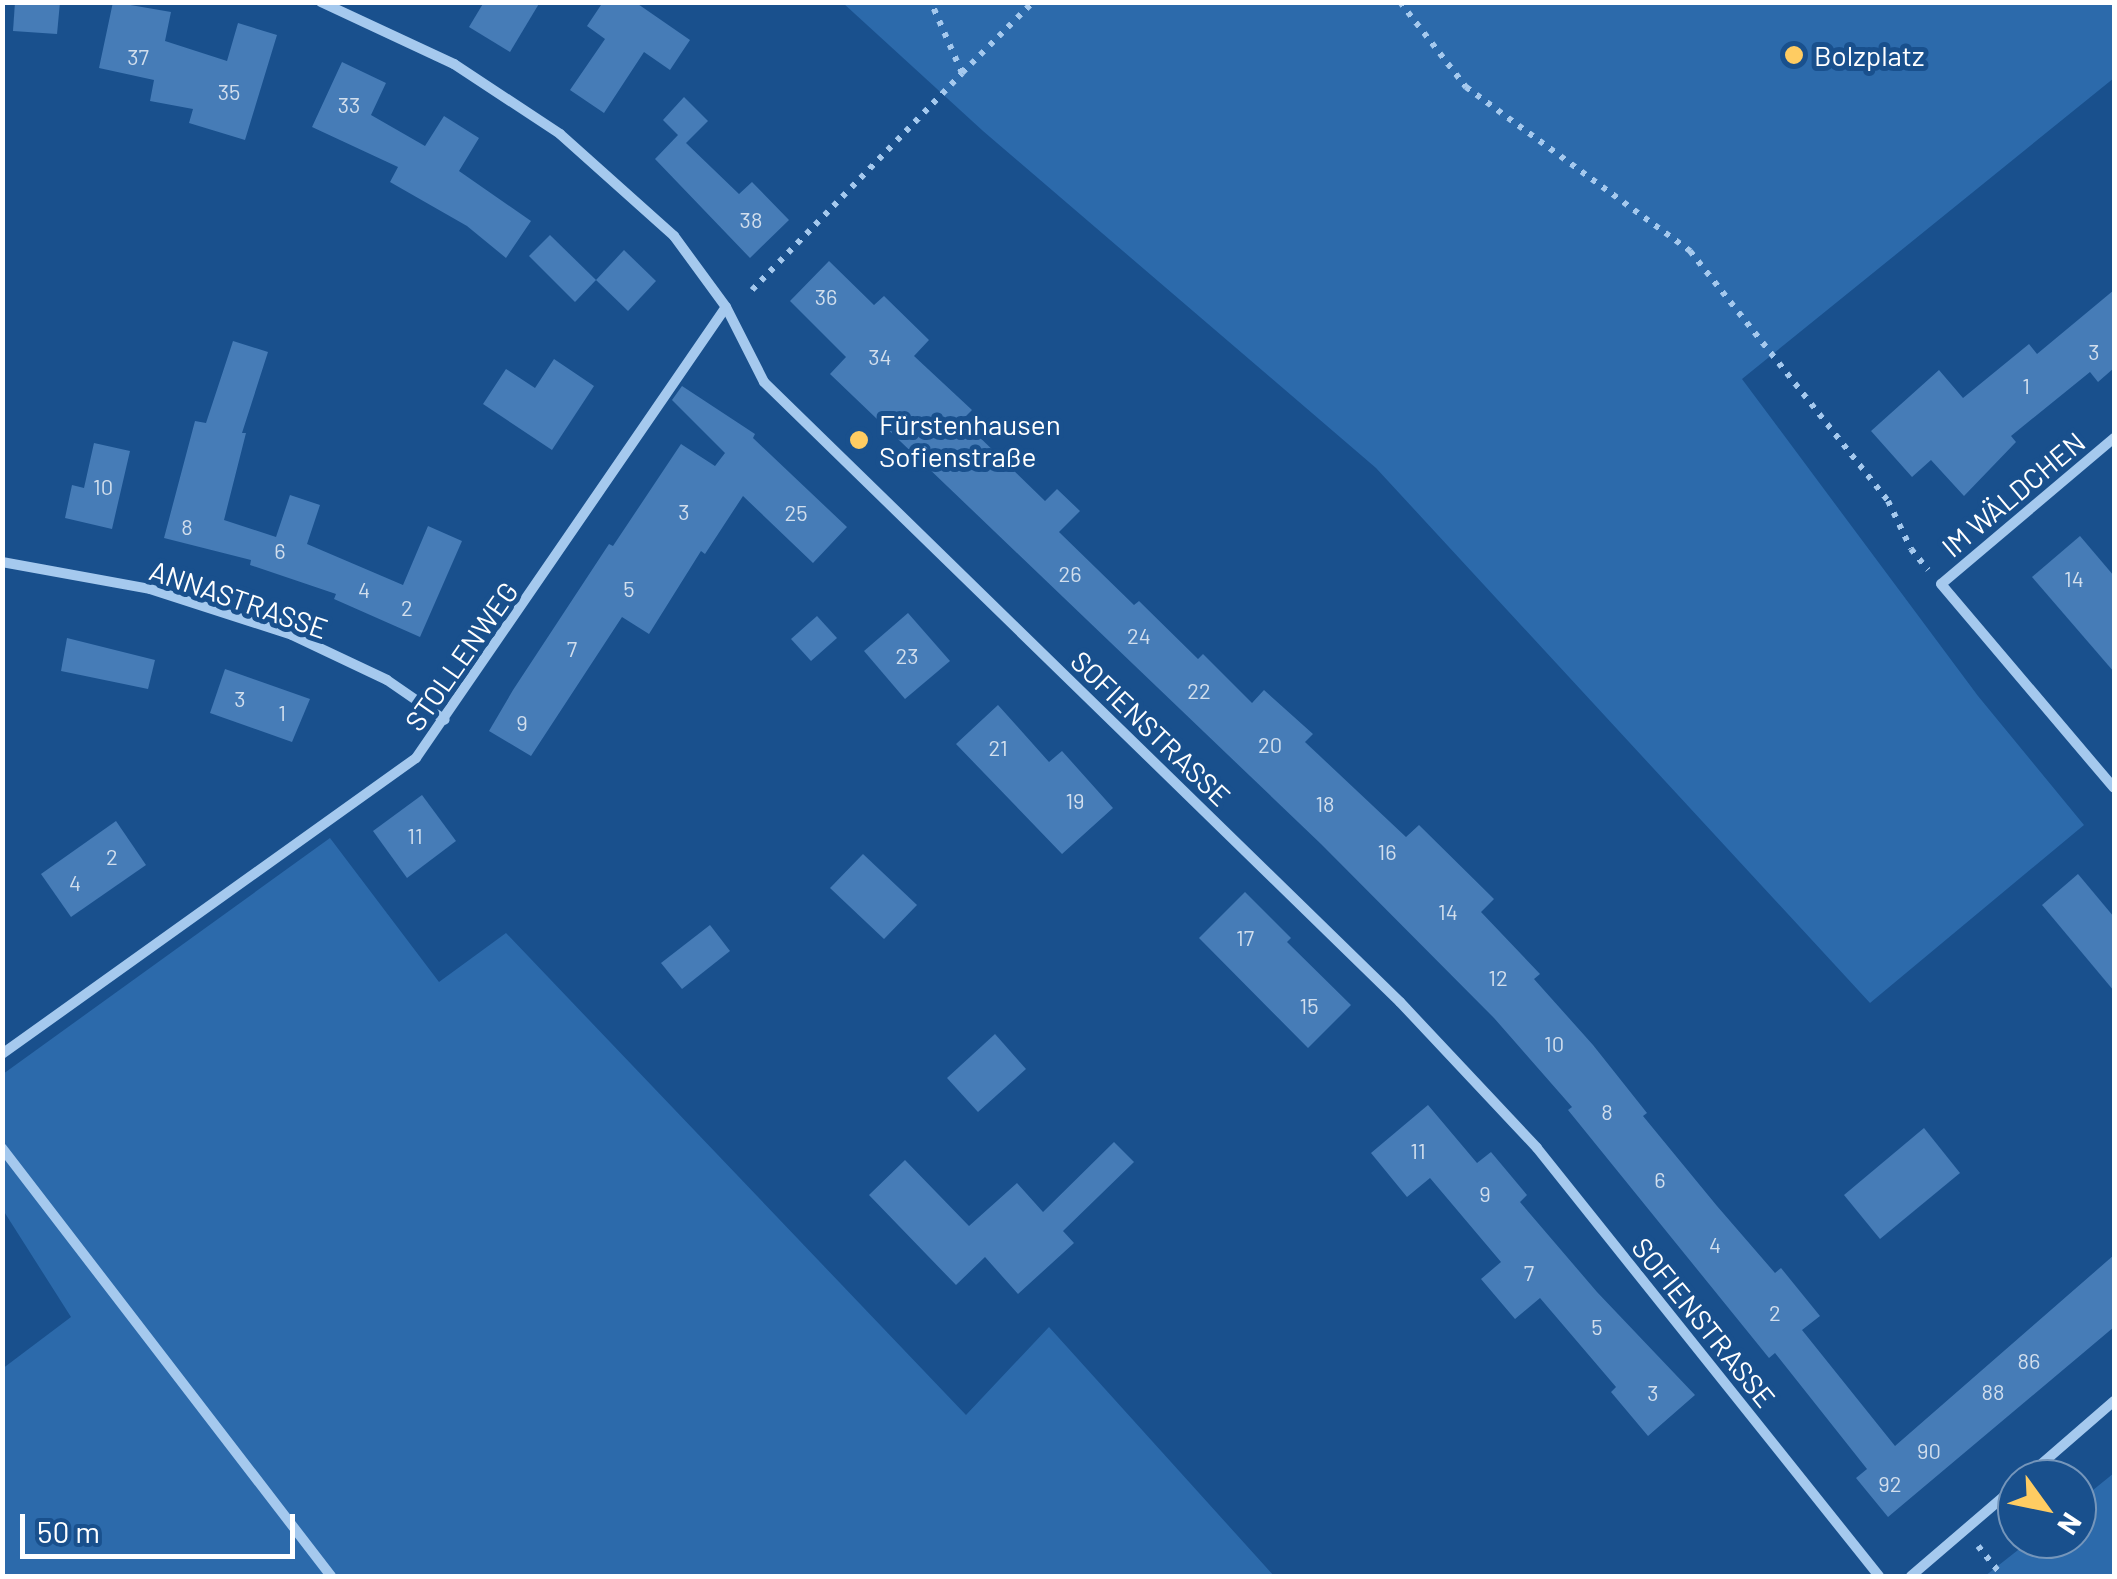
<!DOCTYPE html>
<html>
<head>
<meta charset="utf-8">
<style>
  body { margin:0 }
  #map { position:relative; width:2117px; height:1579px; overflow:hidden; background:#19508d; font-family:Barlow,sans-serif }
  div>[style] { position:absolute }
  .green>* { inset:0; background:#2c6aab }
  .building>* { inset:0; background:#467cb7 }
  .path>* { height:6px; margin-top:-3px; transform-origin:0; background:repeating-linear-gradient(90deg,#a5c9ee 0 5px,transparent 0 13px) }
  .minor>* { height:10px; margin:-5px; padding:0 5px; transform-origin:5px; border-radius:5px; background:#a5c9ee }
  .dots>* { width:28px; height:28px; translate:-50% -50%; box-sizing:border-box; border:5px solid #19508d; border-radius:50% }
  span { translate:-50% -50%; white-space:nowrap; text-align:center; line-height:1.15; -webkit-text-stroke:10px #19508d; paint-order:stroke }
  .number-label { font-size:22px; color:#d1deed }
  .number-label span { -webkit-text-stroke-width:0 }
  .poi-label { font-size:28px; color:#fff }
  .left { translate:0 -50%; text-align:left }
  .street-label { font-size:28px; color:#fff }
  .frame { position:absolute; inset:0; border:5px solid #fff; pointer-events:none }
  .north { position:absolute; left:1997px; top:1459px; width:100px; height:100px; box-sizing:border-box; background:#19508d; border:2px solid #7596bb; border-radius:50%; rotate:123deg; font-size:28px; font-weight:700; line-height:40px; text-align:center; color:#fff }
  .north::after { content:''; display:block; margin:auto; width:35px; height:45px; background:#ffcc62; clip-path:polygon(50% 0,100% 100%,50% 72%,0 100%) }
  .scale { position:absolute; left:20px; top:1514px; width:275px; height:45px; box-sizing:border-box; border:5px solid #fff; border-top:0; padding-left:12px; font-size:30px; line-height:35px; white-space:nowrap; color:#fff; -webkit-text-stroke:8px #19508d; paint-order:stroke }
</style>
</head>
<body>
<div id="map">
  <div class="green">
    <i style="clip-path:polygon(843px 3px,2114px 3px,2114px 78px,1742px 379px,1978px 696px,2084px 825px,1870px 1003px,1376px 468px,983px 131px)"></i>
    <i style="clip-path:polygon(330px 838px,439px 982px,506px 933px,966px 1415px,1049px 1327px,1274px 1576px,3px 1576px,2px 1369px,71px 1317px,3px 1210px,3px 1074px)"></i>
    <i style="clip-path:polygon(2114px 1473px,2114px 1576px,1985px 1576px,2032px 1539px,2077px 1539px,2077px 1503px)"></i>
  </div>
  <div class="building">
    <i style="clip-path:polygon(15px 2px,60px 2px,57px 34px,13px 31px)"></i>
    <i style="clip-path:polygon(113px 2px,171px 12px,165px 41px,227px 61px,238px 23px,277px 35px,245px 140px,189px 123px,193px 109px,150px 101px,154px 80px,99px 68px)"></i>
    <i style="clip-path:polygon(484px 2px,540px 2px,510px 52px,469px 27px)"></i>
    <i style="clip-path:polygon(603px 2px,635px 2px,690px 40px,670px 70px,644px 52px,604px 113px,570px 90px,605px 39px,587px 26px)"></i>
    <i style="clip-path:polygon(342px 62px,386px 83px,371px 115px,425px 146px,444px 116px,479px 138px,459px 171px,531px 221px,506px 258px,467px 226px,390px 182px,398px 167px,312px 127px)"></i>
    <i style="clip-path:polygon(684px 97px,708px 121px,686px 143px,739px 194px,752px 182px,789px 220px,750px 258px,655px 159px,678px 135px,663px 120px)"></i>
    <i style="clip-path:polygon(550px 235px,596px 280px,575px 302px,529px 256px)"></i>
    <i style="clip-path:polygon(624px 250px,656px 281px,628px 311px,596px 280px)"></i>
    <i style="clip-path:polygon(829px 261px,874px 305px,884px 296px,929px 340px,914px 356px,972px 410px,962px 420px,1045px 501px,1057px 489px,1080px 511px,1059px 532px,1134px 605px,1139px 601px,1198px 659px,1203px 654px,1252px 703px,1264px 690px,1313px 734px,1305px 742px,1406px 837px,1419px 825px,1494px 899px,1481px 912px,1540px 974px,1534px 979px,1593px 1045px,1647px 1113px,1643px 1116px,1717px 1206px,1775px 1273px,1781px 1268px,1820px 1316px,1802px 1330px,1895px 1446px,2114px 1255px,2114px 1327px,1888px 1517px,1856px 1478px,1867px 1469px,1775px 1353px,1769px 1358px,1568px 1110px,1572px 1107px,1494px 1018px,1321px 844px,830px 374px,846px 357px,790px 301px)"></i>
    <i style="clip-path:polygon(2114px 290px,2114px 368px,2098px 382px,2090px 372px,2011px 436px,2016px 442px,1964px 496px,1931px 460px,1912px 477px,1871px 431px,1939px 370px,1963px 398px,2029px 344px,2037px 354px)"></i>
    <i style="clip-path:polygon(233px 341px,268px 352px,242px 433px,246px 433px,224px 520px,276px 537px,290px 495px,320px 505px,307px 544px,403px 585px,428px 526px,462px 541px,420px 637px,334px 599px,336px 594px,250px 565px,251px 560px,164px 538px,195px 421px,206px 423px)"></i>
    <i style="clip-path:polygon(554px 359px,594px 386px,552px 450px,483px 404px,506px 369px,535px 388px)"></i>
    <i style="clip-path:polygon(682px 386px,755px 434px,753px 438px,847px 527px,813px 563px,743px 496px,705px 554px,701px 551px,649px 634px,622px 617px,531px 756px,489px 731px,513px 690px,609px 544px,613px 546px,681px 444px,715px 466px,725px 453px,672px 400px)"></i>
    <i style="clip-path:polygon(94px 443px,130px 451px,112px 529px,65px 518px,72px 485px,84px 488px)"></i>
    <i style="clip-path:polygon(2080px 536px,2114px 576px,2114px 672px,2032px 577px)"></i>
    <i style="clip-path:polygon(908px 613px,950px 661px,905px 699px,864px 651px)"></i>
    <i style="clip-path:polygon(817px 616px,837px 638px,811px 661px,791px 639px)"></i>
    <i style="clip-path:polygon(67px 638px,155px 660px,148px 689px,61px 671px)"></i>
    <i style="clip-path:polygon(225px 669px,310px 699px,292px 742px,210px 713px)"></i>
    <i style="clip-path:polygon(998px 705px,1049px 762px,1062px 751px,1113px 808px,1062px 854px,956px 744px)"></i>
    <i style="clip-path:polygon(422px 795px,456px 841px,407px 878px,373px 831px)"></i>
    <i style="clip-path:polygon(116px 821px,146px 865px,71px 917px,41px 874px)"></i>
    <i style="clip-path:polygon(863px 854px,917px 905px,884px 939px,830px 888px)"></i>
    <i style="clip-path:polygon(2078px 874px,2114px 917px,2114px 991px,2042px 905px)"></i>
    <i style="clip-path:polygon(1245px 892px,1291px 938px,1287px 942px,1351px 1005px,1308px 1048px,1199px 938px)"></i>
    <i style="clip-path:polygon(710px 925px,730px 951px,682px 989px,661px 963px)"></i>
    <i style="clip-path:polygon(995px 1034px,1026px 1069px,978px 1112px,947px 1078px)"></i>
    <i style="clip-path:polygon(1428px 1105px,1477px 1163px,1491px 1152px,1527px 1195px,1520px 1202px,1597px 1292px,1695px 1395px,1648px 1436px,1611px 1392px,1616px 1387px,1540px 1298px,1515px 1319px,1481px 1279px,1501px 1262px,1430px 1178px,1407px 1197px,1371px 1153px)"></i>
    <i style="clip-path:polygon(1924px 1128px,1960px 1173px,1880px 1239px,1844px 1195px)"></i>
    <i style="clip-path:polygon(1114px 1142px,1134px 1162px,1063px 1231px,1074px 1243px,1018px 1294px,985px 1257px,956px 1285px,869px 1195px,905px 1160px,969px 1226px,1017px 1183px,1043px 1212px)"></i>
  </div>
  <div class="path">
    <i style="left:1400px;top:2px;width:108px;rotate:52.2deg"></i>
    <i style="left:1466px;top:87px;width:278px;rotate:36.2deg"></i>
    <i style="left:1690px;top:251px;width:319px;rotate:51.6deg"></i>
    <i style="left:1888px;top:501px;width:53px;rotate:64.4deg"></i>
    <i style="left:1911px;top:549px;width:27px;rotate:51deg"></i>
    <i style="left:962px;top:73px;width:100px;rotate:-45deg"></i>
    <i style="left:752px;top:290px;width:302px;rotate:-45.9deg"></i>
    <i style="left:962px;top:73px;width:77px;rotate:-113.6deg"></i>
    <i style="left:1978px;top:1546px;width:38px;rotate:51deg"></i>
  </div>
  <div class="minor">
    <i style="left:321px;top:2px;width:147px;rotate:25deg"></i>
    <i style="left:454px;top:64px;width:127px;rotate:33.4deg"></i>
    <i style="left:560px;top:134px;width:153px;rotate:41.8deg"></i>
    <i style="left:674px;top:236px;width:88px;rotate:53.8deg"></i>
    <i style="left:726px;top:307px;width:84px;rotate:63.1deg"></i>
    <i style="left:764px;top:382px;width:888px;rotate:44.27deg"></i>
    <i style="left:1400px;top:1002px;width:200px;rotate:46.8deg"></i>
    <i style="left:1537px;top:1148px;width:548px;rotate:51.37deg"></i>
    <i style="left:2114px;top:438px;width:226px;rotate:139.8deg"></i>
    <i style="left:1941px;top:584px;width:267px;rotate:49.7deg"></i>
    <i style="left:2px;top:562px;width:150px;rotate:10.3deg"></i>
    <i style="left:150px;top:589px;width:149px;rotate:17.9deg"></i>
    <i style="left:292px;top:635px;width:105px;rotate:25.3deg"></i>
    <i style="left:387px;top:680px;width:70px;rotate:34.6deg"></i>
    <i style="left:2px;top:1054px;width:509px;rotate:-35.56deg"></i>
    <i style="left:416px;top:758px;width:547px;rotate:-55.5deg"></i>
    <i style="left:2px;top:1148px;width:540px;rotate:52.45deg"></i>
    <i style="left:2024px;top:1479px;width:119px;rotate:-40.9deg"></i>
    <i style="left:1911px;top:1576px;width:140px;rotate:-40.6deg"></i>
  </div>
  <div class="dots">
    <i style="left:1794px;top:55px;background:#ffcc62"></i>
    <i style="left:859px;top:440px;background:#ffcc62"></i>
  </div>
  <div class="number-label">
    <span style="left:138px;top:57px">37</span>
    <span style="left:229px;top:92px">35</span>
    <span style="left:349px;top:105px">33</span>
    <span style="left:751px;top:220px">38</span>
    <span style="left:826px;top:297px">36</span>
    <span style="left:2094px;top:352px">3</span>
    <span style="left:880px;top:357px">34</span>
    <span style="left:2026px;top:386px">1</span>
    <span style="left:103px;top:487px">10</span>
    <span style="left:684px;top:512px">3</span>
    <span style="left:796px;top:513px">25</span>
    <span style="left:187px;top:527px">8</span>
    <span style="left:280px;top:551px">6</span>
    <span style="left:1070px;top:574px">26</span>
    <span style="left:2074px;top:579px">14</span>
    <span style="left:629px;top:589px">5</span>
    <span style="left:364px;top:590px">4</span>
    <span style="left:407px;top:608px">2</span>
    <span style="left:1139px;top:636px">24</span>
    <span style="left:572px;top:649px">7</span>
    <span style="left:907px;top:656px">23</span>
    <span style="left:1199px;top:691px">22</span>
    <span style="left:240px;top:699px">3</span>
    <span style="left:282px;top:713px">1</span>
    <span style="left:522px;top:723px">9</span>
    <span style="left:1270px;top:745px">20</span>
    <span style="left:998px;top:748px">21</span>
    <span style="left:1075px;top:801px">19</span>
    <span style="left:1325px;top:804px">18</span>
    <span style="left:415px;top:836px">11</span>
    <span style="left:1387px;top:852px">16</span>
    <span style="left:112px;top:857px">2</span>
    <span style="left:75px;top:883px">4</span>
    <span style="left:1448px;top:912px">14</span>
    <span style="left:1245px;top:938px">17</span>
    <span style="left:1498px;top:978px">12</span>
    <span style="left:1309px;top:1006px">15</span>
    <span style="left:1554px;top:1044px">10</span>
    <span style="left:1607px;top:1112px">8</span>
    <span style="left:1418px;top:1151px">11</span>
    <span style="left:1660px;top:1180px">6</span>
    <span style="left:1485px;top:1194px">9</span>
    <span style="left:1715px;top:1245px">4</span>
    <span style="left:1529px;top:1273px">7</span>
    <span style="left:1775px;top:1313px">2</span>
    <span style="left:1597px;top:1327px">5</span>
    <span style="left:2029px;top:1361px">86</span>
    <span style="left:1993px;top:1392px">88</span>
    <span style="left:1653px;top:1393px">3</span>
    <span style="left:1929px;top:1451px">90</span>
    <span style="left:1890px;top:1484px">92</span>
  </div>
  <div class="poi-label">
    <span class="left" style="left:1814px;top:55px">Bolzplatz</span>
    <span class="left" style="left:879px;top:440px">Fürstenhausen<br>Sofienstraße</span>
  </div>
  <div class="street-label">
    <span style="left:2013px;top:494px;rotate:-40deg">IM WÄLDCHEN</span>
    <span style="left:239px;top:599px;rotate:19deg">ANNASTRASSE</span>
    <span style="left:461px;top:656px;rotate:-55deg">STOLLENWEG</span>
    <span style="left:1151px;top:728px;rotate:44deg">SOFIENSTRASSE</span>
    <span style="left:1704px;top:1322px;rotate:51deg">SOFIENSTRASSE</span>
  </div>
  <div class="frame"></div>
  <div class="north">N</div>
  <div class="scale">50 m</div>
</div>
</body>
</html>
